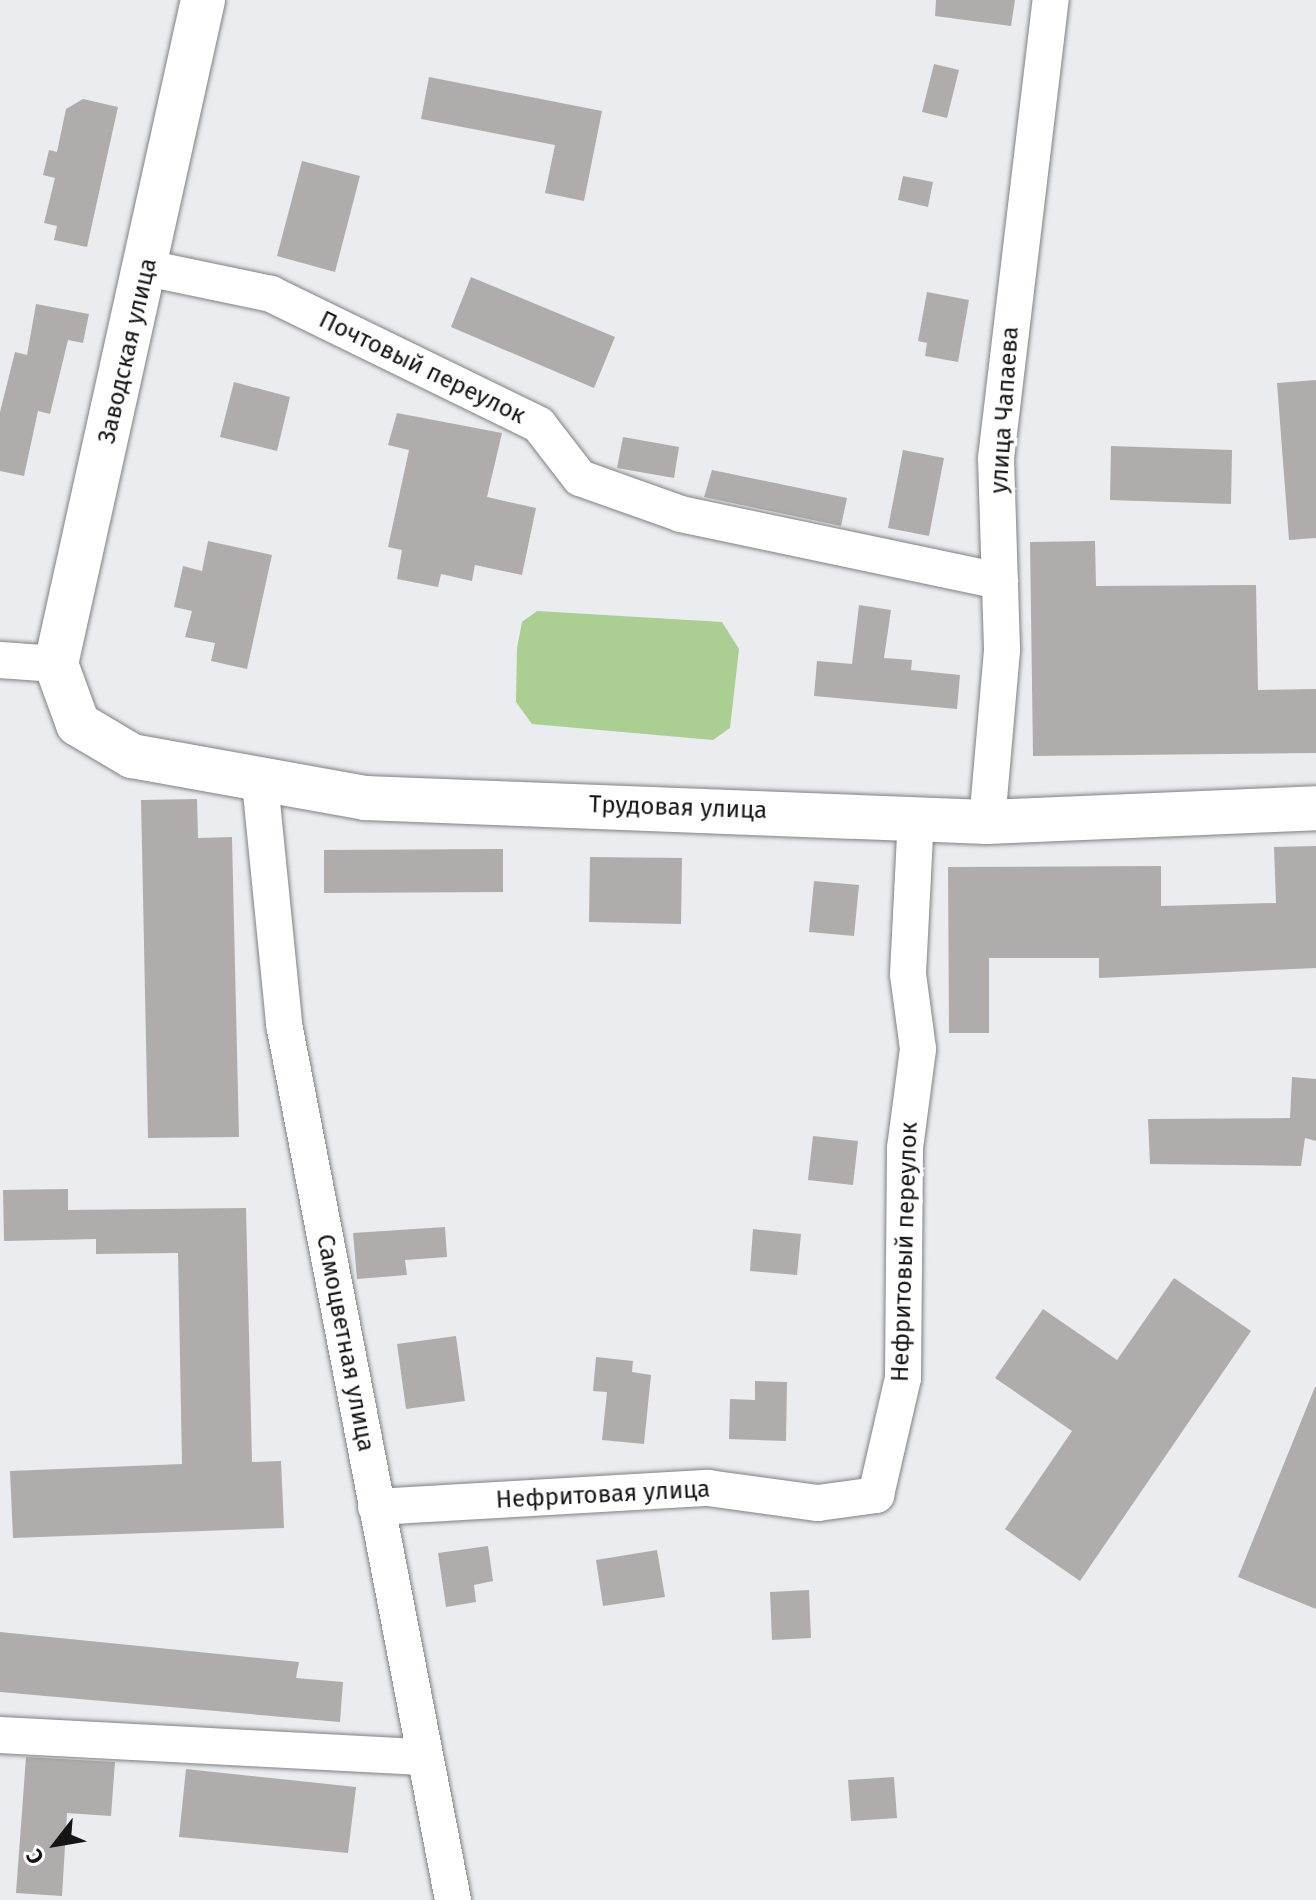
<!DOCTYPE html>
<html>
<head>
<meta charset="utf-8">
<style>
  body { margin:0 }
  #map { position:relative; width:1316px; height:1900px; overflow:hidden; background:#ebecef; font-family:"Fira Sans",sans-serif }
  div>[style] { position:absolute }
  .green>* { inset:0; background:#abce93 }
  .building>* { inset:0; background:#b0acac }
  .roads { filter:drop-shadow(0 0 2px #7f8184) drop-shadow(0 0 2px #7f8184) }
  .minor>* { height:36px; margin:-18px; padding:0 18px; transform-origin:18px; border-radius:18px; background:#fff }
  .tertiary>* { height:44px; margin:-22px; padding:0 22px; transform-origin:22px; border-radius:22px; background:#fff }
  span { translate:-50% -50%; white-space:nowrap; text-align:center; line-height:1.15; -webkit-text-stroke:7px #fff; paint-order:stroke }
  .street-label { font-size:24px; color:#151516 }
  .north { position:absolute; left:16px; top:1804px; width:80px; height:80px; -webkit-text-stroke:6px #fff; paint-order:stroke; rotate:239deg; font-size:22px; font-weight:700; line-height:32px; text-align:center; color:#151516 }
  .north::after { content:''; display:block; margin:auto; width:28px; height:36px; background:#151516; clip-path:polygon(50% 0,100% 100%,50% 72%,0 100%) }
</style>
</head>
<body>
<div id="map">
  <div class="green">
    <i style="clip-path:polygon(537px 611px,722px 622px,739px 649px,730px 728px,713px 740px,532px 724px,516px 702px,517px 648px,522px 622px)"></i>
  </div>
  <div class="building">
    <i style="clip-path:polygon(936px 0,1015px 0,1011px 26px,935px 16px)"></i>
    <i style="clip-path:polygon(934px 64px,959px 70px,947px 118px,922px 112px)"></i>
    <i style="clip-path:polygon(429px 77px,602px 111px,584px 201px,545px 193px,555px 145px,421px 119px)"></i>
    <i style="clip-path:polygon(83px 99px,118px 107px,87px 247px,54px 240px,57px 226px,44px 223px,55px 178px,43px 175px,49px 150px,57px 152px,66px 109px)"></i>
    <i style="clip-path:polygon(302px 161px,360px 176px,335px 272px,277px 256px)"></i>
    <i style="clip-path:polygon(903px 176px,933px 182px,928px 207px,898px 200px)"></i>
    <i style="clip-path:polygon(471px 277px,615px 337px,594px 388px,451px 327px)"></i>
    <i style="clip-path:polygon(927px 292px,969px 300px,958px 362px,925px 356px,927px 343px,918px 341px)"></i>
    <i style="clip-path:polygon(36px 304px,89px 314px,83px 343px,68px 340px,50px 414px,38px 411px,24px 476px,0 471px,0 412px,15px 352px,27px 355px)"></i>
    <i style="clip-path:polygon(1316px 380px,1316px 538px,1289px 540px,1277px 383px)"></i>
    <i style="clip-path:polygon(234px 382px,290px 397px,277px 451px,220px 437px)"></i>
    <i style="clip-path:polygon(397px 413px,502px 433px,487px 497px,536px 508px,522px 575px,475px 565px,472px 581px,441px 574px,438px 587px,397px 579px,402px 550px,388px 547px,409px 450px,388px 445px)"></i>
    <i style="clip-path:polygon(623px 437px,679px 447px,674px 478px,617px 468px)"></i>
    <i style="clip-path:polygon(1111px 446px,1232px 450px,1231px 504px,1110px 500px)"></i>
    <i style="clip-path:polygon(903px 450px,944px 458px,929px 536px,888px 528px)"></i>
    <i style="clip-path:polygon(712px 470px,847px 498px,841px 526px,704px 497px)"></i>
    <i style="clip-path:polygon(208px 541px,272px 555px,247px 669px,211px 661px,215px 643px,185px 637px,192px 611px,174px 607px,183px 566px,202px 571px)"></i>
    <i style="clip-path:polygon(1095px 541px,1096px 586px,1256px 585px,1258px 690px,1316px 689px,1316px 753px,1033px 756px,1030px 542px)"></i>
    <i style="clip-path:polygon(859px 605px,891px 610px,884px 658px,912px 660px,911px 670px,960px 675px,957px 709px,814px 696px,817px 661px,852px 664px)"></i>
    <i style="clip-path:polygon(197px 799px,198px 838px,232px 837px,239px 1137px,148px 1138px,141px 800px)"></i>
    <i style="clip-path:polygon(1316px 846px,1316px 968px,1099px 978px,1099px 958px,989px 958px,989px 1033px,949px 1033px,948px 867px,1161px 866px,1161px 906px,1276px 903px,1274px 847px)"></i>
    <i style="clip-path:polygon(503px 849px,503px 892px,324px 893px,324px 850px)"></i>
    <i style="clip-path:polygon(590px 857px,682px 858px,681px 924px,589px 922px)"></i>
    <i style="clip-path:polygon(814px 881px,859px 885px,854px 936px,809px 932px)"></i>
    <i style="clip-path:polygon(1292px 1077px,1316px 1079px,1316px 1141px,1305px 1138px,1301px 1166px,1150px 1164px,1148px 1119px,1290px 1118px)"></i>
    <i style="clip-path:polygon(813px 1136px,858px 1141px,853px 1185px,808px 1180px)"></i>
    <i style="clip-path:polygon(68px 1189px,68px 1210px,246px 1208px,252px 1462px,281px 1461px,284px 1528px,13px 1538px,10px 1471px,182px 1464px,178px 1253px,96px 1254px,96px 1239px,4px 1241px,3px 1190px)"></i>
    <i style="clip-path:polygon(445px 1227px,447px 1257px,405px 1260px,407px 1275px,357px 1279px,353px 1233px)"></i>
    <i style="clip-path:polygon(753px 1229px,801px 1234px,797px 1275px,750px 1271px)"></i>
    <i style="clip-path:polygon(1174px 1278px,1251px 1331px,1080px 1581px,1005px 1529px,1072px 1431px,995px 1378px,1043px 1309px,1117px 1360px)"></i>
    <i style="clip-path:polygon(456px 1336px,465px 1401px,406px 1409px,397px 1344px)"></i>
    <i style="clip-path:polygon(596px 1357px,633px 1361px,632px 1372px,651px 1375px,644px 1444px,602px 1440px,607px 1392px,593px 1391px)"></i>
    <i style="clip-path:polygon(755px 1381px,787px 1382px,786px 1441px,729px 1439px,730px 1399px,755px 1400px)"></i>
    <i style="clip-path:polygon(1315px 1387px,1316px 1387px,1316px 1609px,1238px 1577px)"></i>
    <i style="clip-path:polygon(488px 1546px,493px 1581px,474px 1585px,476px 1602px,446px 1607px,438px 1553px)"></i>
    <i style="clip-path:polygon(657px 1550px,665px 1597px,603px 1606px,596px 1560px)"></i>
    <i style="clip-path:polygon(809px 1590px,811px 1638px,772px 1640px,770px 1592px)"></i>
    <i style="clip-path:polygon(0 1632px,299px 1662px,296px 1678px,343px 1682px,340px 1722px,0 1692px)"></i>
    <i style="clip-path:polygon(26px 1757px,115px 1762px,111px 1816px,67px 1813px,62px 1896px,16px 1893px)"></i>
    <i style="clip-path:polygon(186px 1769px,356px 1787px,348px 1853px,179px 1837px)"></i>
    <i style="clip-path:polygon(894px 1777px,897px 1818px,851px 1821px,848px 1780px)"></i>
  </div>
  <div class="roads">
    <div class="minor">
      <i style="left:147px;top:268px;width:127px;rotate:11.8deg"></i>
      <i style="left:271px;top:294px;width:298px;rotate:26deg"></i>
      <i style="left:539px;top:425px;width:67px;rotate:52.3deg"></i>
      <i style="left:580px;top:478px;width:107px;rotate:19.6deg"></i>
      <i style="left:681px;top:514px;width:326px;rotate:11.9deg"></i>
      <i style="left:0;top:660px;width:56px;rotate:4.1deg"></i>
      <i style="left:260px;top:782px;width:243px;rotate:84.3deg"></i>
      <i style="left:284px;top:1024px;width:892px;rotate:79.08deg"></i>
      <i style="left:987px;top:822px;width:174px;rotate:-85deg"></i>
      <i style="left:1002px;top:649px;width:191px;rotate:-91.8deg"></i>
      <i style="left:996px;top:458px;width:461px;rotate:-83.2deg"></i>
      <i style="left:376px;top:1507px;width:333px;rotate:-3.3deg"></i>
      <i style="left:708px;top:1488px;width:111px;rotate:7.8deg"></i>
      <i style="left:818px;top:1503px;width:59px;rotate:-7.9deg"></i>
      <i style="left:876px;top:1495px;width:120px;rotate:-77deg"></i>
      <i style="left:903px;top:1378px;width:230px;rotate:-89.5deg"></i>
      <i style="left:905px;top:1148px;width:100px;rotate:-82.5deg"></i>
      <i style="left:918px;top:1049px;width:76px;rotate:-97.6deg"></i>
      <i style="left:908px;top:974px;width:158px;rotate:-87.1deg"></i>
      <i style="left:0;top:1735px;width:424px;rotate:3deg"></i>
    </div>
    <div class="tertiary">
      <i style="left:203px;top:0;width:680px;rotate:102.48deg"></i>
      <i style="left:56px;top:664px;width:64px;rotate:69.9deg"></i>
      <i style="left:78px;top:724px;width:63px;rotate:30.7deg"></i>
      <i style="left:132px;top:756px;width:237px;rotate:10.2deg"></i>
      <i style="left:365px;top:798px;width:622px;rotate:2.21deg"></i>
      <i style="left:987px;top:822px;width:329px;rotate:-2.4deg"></i>
    </div>
  </div>
  <div class="street-label">
    <span style="left:128px;top:351px;rotate:-77deg">Заводская улица</span>
    <span style="left:422px;top:368px;rotate:26deg">Почтовый переулок</span>
    <span style="left:1005px;top:410px;rotate:-86deg">улица Чапаева</span>
    <span style="left:678px;top:808px;rotate:2deg">Трудовая улица</span>
    <span style="left:905px;top:1252px;rotate:-88deg">Нефритовый переулок</span>
    <span style="left:345px;top:1343px;rotate:79deg">Самоцветная улица</span>
    <span style="left:603px;top:1495px;rotate:-3deg">Нефритовая улица</span>
  </div>
  <div class="north">С</div>
</div>
</body>
</html>
